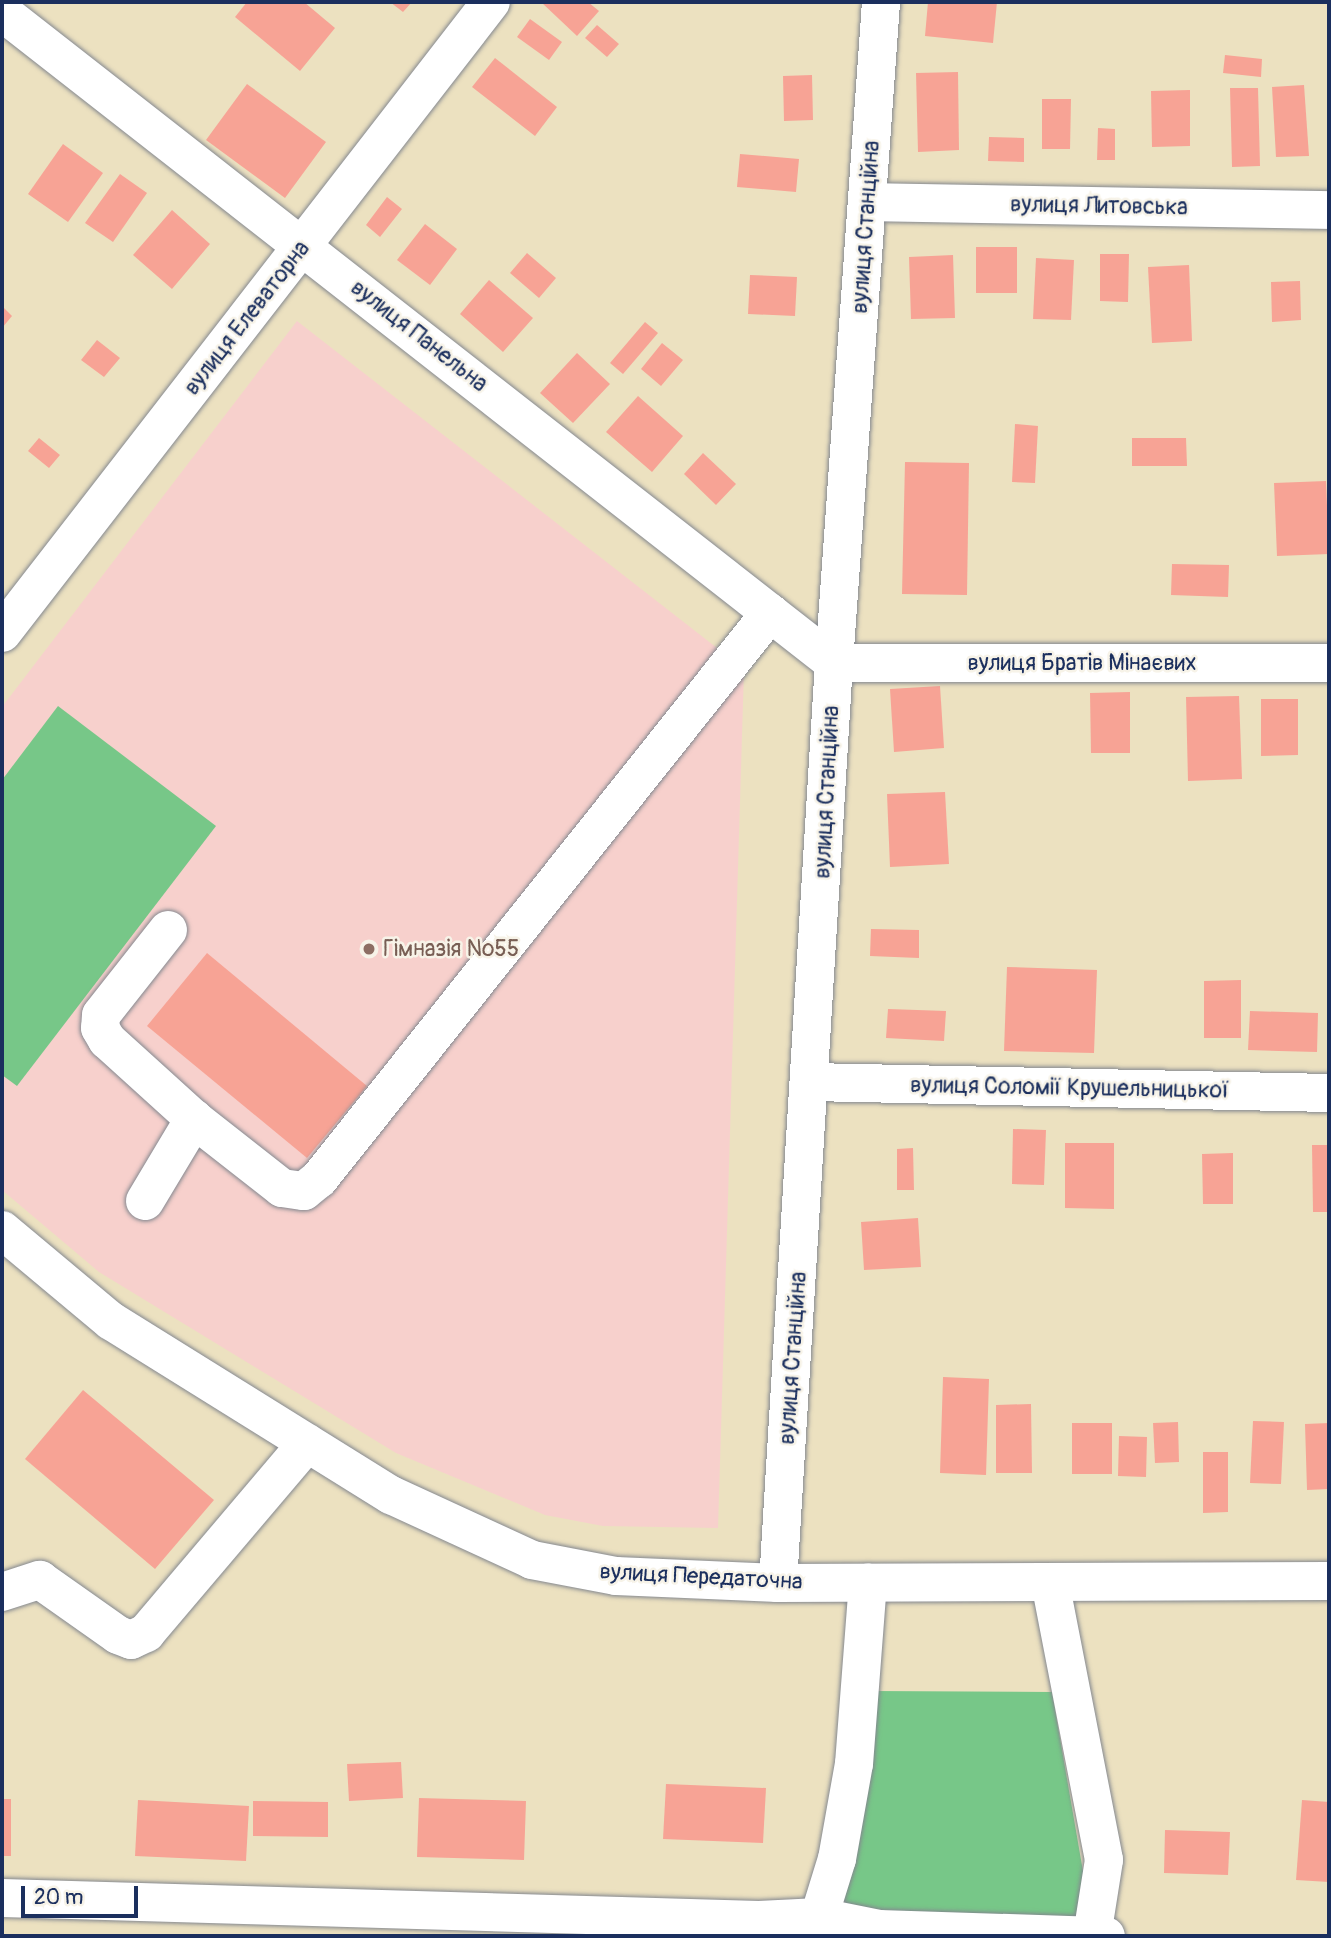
<!DOCTYPE html>
<html>
<head>
<meta charset="utf-8">
<style>
  body { margin:0 }
  #map { position:relative; width:1331px; height:1938px; overflow:hidden; background:#ece1c0; font-family:Pangolin,sans-serif }
  div>[style] { position:absolute }
  .built>* { inset:0; background:#f7d0cc }
  .green>* { inset:0; background:#77c788 }
  .building>* { inset:0; background:#f7a395 }
  .roads { filter:drop-shadow(0 0 2px #84888f) drop-shadow(0 0 2px #84888f) }
  .minor>* { height:38px; margin:-19px; padding:0 19px; transform-origin:19px; border-radius:19px; background:#fff }
  .dots>* { width:19px; height:19px; translate:-50% -50%; box-sizing:border-box; border:4px solid #f7f3e8; border-radius:50% }
  span { translate:-50% -50%; white-space:nowrap; text-align:center; line-height:1.15; -webkit-text-stroke:5px #f7f3e8; paint-order:stroke }
  .street-label { font-size:23px; color:#1b2f5e }
  .education-label { font-size:23px; color:#785e54 }
  .left { translate:0 -50%; text-align:left }
  .frame { position:absolute; inset:0; border:4px solid #1b2f5e; pointer-events:none }
  .scale { position:absolute; left:21px; top:1886px; width:117px; height:32px; box-sizing:border-box; border:4px solid #1b2f5e; border-top:0; padding-left:9px; font-size:21px; line-height:24px; white-space:nowrap; color:#1b2f5e; -webkit-text-stroke:5px #f7f3e8; paint-order:stroke }
</style>
</head>
<body>
<div id="map">
  <div class="built">
    <i style="clip-path:polygon(297px 321px,744px 669px,718px 1528px,603px 1526px,545px 1515px,396px 1453px,99px 1272px,2px 1190px,2px 707px)"></i>
  </div>
  <div class="green">
    <i style="clip-path:polygon(58px 706px,216px 826px,17px 1086px,2px 1075px,2px 780px)"></i>
    <i style="clip-path:polygon(870px 1691px,1052px 1692px,1084px 1877px,1076px 1916px,1062px 1922px,858px 1915px,842px 1901px)"></i>
  </div>
  <div class="building">
    <i style="clip-path:polygon(247px 2px,304px 2px,335px 28px,300px 71px,235px 17px)"></i>
    <i style="clip-path:polygon(390px 2px,412px 2px,403px 12px)"></i>
    <i style="clip-path:polygon(541px 2px,588px 2px,599px 11px,577px 36px)"></i>
    <i style="clip-path:polygon(928px 2px,997px 2px,993px 43px,925px 36px)"></i>
    <i style="clip-path:polygon(530px 19px,562px 42px,549px 60px,517px 37px)"></i>
    <i style="clip-path:polygon(597px 25px,619px 44px,607px 57px,585px 38px)"></i>
    <i style="clip-path:polygon(1225px 55px,1262px 59px,1261px 77px,1223px 73px)"></i>
    <i style="clip-path:polygon(495px 58px,557px 107px,535px 136px,472px 87px)"></i>
    <i style="clip-path:polygon(958px 72px,959px 150px,918px 152px,916px 73px)"></i>
    <i style="clip-path:polygon(812px 75px,813px 120px,784px 121px,783px 76px)"></i>
    <i style="clip-path:polygon(247px 84px,326px 142px,285px 198px,206px 140px)"></i>
    <i style="clip-path:polygon(1304px 85px,1309px 156px,1276px 157px,1272px 87px)"></i>
    <i style="clip-path:polygon(1230px 88px,1258px 88px,1260px 166px,1232px 167px)"></i>
    <i style="clip-path:polygon(1190px 90px,1190px 146px,1152px 147px,1151px 91px)"></i>
    <i style="clip-path:polygon(1042px 99px,1071px 99px,1070px 149px,1042px 149px)"></i>
    <i style="clip-path:polygon(1098px 128px,1115px 129px,1115px 160px,1097px 160px)"></i>
    <i style="clip-path:polygon(989px 137px,1024px 138px,1024px 162px,988px 161px)"></i>
    <i style="clip-path:polygon(63px 144px,103px 173px,68px 222px,28px 194px)"></i>
    <i style="clip-path:polygon(740px 154px,799px 159px,796px 192px,737px 187px)"></i>
    <i style="clip-path:polygon(120px 174px,147px 193px,113px 242px,85px 223px)"></i>
    <i style="clip-path:polygon(387px 197px,402px 209px,380px 237px,366px 225px)"></i>
    <i style="clip-path:polygon(172px 210px,210px 244px,172px 289px,133px 255px)"></i>
    <i style="clip-path:polygon(425px 224px,457px 249px,430px 285px,397px 260px)"></i>
    <i style="clip-path:polygon(976px 247px,1017px 247px,1017px 293px,976px 293px)"></i>
    <i style="clip-path:polygon(527px 253px,556px 278px,539px 298px,510px 273px)"></i>
    <i style="clip-path:polygon(1100px 254px,1129px 254px,1128px 302px,1100px 301px)"></i>
    <i style="clip-path:polygon(953px 255px,955px 318px,911px 319px,909px 257px)"></i>
    <i style="clip-path:polygon(1036px 258px,1074px 260px,1071px 320px,1033px 319px)"></i>
    <i style="clip-path:polygon(1189px 265px,1192px 341px,1152px 343px,1148px 267px)"></i>
    <i style="clip-path:polygon(750px 275px,797px 277px,795px 316px,748px 314px)"></i>
    <i style="clip-path:polygon(489px 280px,533px 318px,503px 352px,460px 314px)"></i>
    <i style="clip-path:polygon(1300px 281px,1301px 320px,1272px 322px,1271px 282px)"></i>
    <i style="clip-path:polygon(2px 306px,12px 316px,2px 328px)"></i>
    <i style="clip-path:polygon(645px 322px,658px 333px,623px 374px,610px 363px)"></i>
    <i style="clip-path:polygon(97px 340px,120px 358px,104px 377px,81px 360px)"></i>
    <i style="clip-path:polygon(662px 343px,683px 360px,661px 386px,641px 369px)"></i>
    <i style="clip-path:polygon(577px 353px,610px 384px,573px 423px,540px 393px)"></i>
    <i style="clip-path:polygon(638px 396px,683px 436px,652px 472px,606px 432px)"></i>
    <i style="clip-path:polygon(1015px 424px,1038px 426px,1035px 483px,1012px 482px)"></i>
    <i style="clip-path:polygon(39px 438px,60px 455px,49px 468px,28px 451px)"></i>
    <i style="clip-path:polygon(1132px 438px,1186px 438px,1187px 466px,1132px 466px)"></i>
    <i style="clip-path:polygon(703px 453px,736px 484px,716px 505px,684px 474px)"></i>
    <i style="clip-path:polygon(905px 462px,969px 463px,967px 595px,902px 594px)"></i>
    <i style="clip-path:polygon(1326px 481px,1329px 554px,1277px 556px,1274px 483px)"></i>
    <i style="clip-path:polygon(1172px 564px,1229px 565px,1228px 597px,1171px 595px)"></i>
    <i style="clip-path:polygon(940px 686px,944px 748px,894px 752px,890px 689px)"></i>
    <i style="clip-path:polygon(1130px 692px,1130px 753px,1091px 753px,1090px 693px)"></i>
    <i style="clip-path:polygon(1239px 696px,1242px 779px,1188px 781px,1186px 697px)"></i>
    <i style="clip-path:polygon(1261px 699px,1298px 699px,1298px 755px,1261px 756px)"></i>
    <i style="clip-path:polygon(945px 792px,949px 864px,890px 867px,887px 794px)"></i>
    <i style="clip-path:polygon(871px 929px,919px 930px,919px 958px,870px 956px)"></i>
    <i style="clip-path:polygon(207px 953px,367px 1086px,307px 1158px,147px 1026px)"></i>
    <i style="clip-path:polygon(1007px 967px,1097px 970px,1094px 1053px,1004px 1051px)"></i>
    <i style="clip-path:polygon(1241px 980px,1241px 1038px,1204px 1038px,1204px 981px)"></i>
    <i style="clip-path:polygon(888px 1009px,946px 1011px,944px 1041px,886px 1038px)"></i>
    <i style="clip-path:polygon(1250px 1011px,1318px 1013px,1317px 1052px,1248px 1050px)"></i>
    <i style="clip-path:polygon(1013px 1129px,1046px 1130px,1044px 1185px,1012px 1184px)"></i>
    <i style="clip-path:polygon(1065px 1143px,1114px 1143px,1114px 1209px,1065px 1208px)"></i>
    <i style="clip-path:polygon(1312px 1145px,1329px 1145px,1329px 1212px,1313px 1212px)"></i>
    <i style="clip-path:polygon(913px 1148px,914px 1190px,897px 1190px,897px 1149px)"></i>
    <i style="clip-path:polygon(1233px 1153px,1233px 1204px,1203px 1204px,1202px 1154px)"></i>
    <i style="clip-path:polygon(918px 1218px,921px 1267px,864px 1270px,861px 1222px)"></i>
    <i style="clip-path:polygon(943px 1377px,989px 1379px,986px 1475px,940px 1473px)"></i>
    <i style="clip-path:polygon(83px 1390px,214px 1500px,155px 1569px,25px 1459px)"></i>
    <i style="clip-path:polygon(1031px 1404px,1032px 1473px,996px 1473px,996px 1405px)"></i>
    <i style="clip-path:polygon(1253px 1421px,1284px 1422px,1281px 1484px,1250px 1483px)"></i>
    <i style="clip-path:polygon(1178px 1422px,1179px 1462px,1155px 1463px,1153px 1423px)"></i>
    <i style="clip-path:polygon(1072px 1423px,1112px 1423px,1112px 1474px,1072px 1474px)"></i>
    <i style="clip-path:polygon(1329px 1423px,1329px 1489px,1307px 1490px,1305px 1424px)"></i>
    <i style="clip-path:polygon(1119px 1436px,1147px 1437px,1146px 1477px,1118px 1476px)"></i>
    <i style="clip-path:polygon(1203px 1452px,1228px 1452px,1228px 1512px,1203px 1513px)"></i>
    <i style="clip-path:polygon(401px 1762px,403px 1798px,349px 1801px,347px 1764px)"></i>
    <i style="clip-path:polygon(666px 1784px,766px 1788px,763px 1843px,663px 1839px)"></i>
    <i style="clip-path:polygon(419px 1798px,526px 1801px,524px 1860px,417px 1857px)"></i>
    <i style="clip-path:polygon(2px 1799px,11px 1799px,11px 1856px,2px 1856px)"></i>
    <i style="clip-path:polygon(138px 1800px,249px 1806px,246px 1861px,135px 1856px)"></i>
    <i style="clip-path:polygon(1302px 1800px,1329px 1802px,1329px 1882px,1296px 1880px)"></i>
    <i style="clip-path:polygon(253px 1801px,328px 1802px,328px 1837px,253px 1836px)"></i>
    <i style="clip-path:polygon(1165px 1830px,1230px 1832px,1228px 1875px,1164px 1873px)"></i>
  </div>
  <div class="roads">
    <div class="minor">
      <i style="left:2px;top:12px;width:1056px;rotate:38.04deg"></i>
      <i style="left:834px;top:663px;width:495px"></i>
      <i style="left:868px;top:202px;width:461px;rotate:1deg"></i>
      <i style="left:2px;top:633px;width:798px;rotate:-52.23deg"></i>
      <i style="left:168px;top:930px;width:108px;rotate:128.2deg"></i>
      <i style="left:101px;top:1015px;width:13px;rotate:94deg"></i>
      <i style="left:100px;top:1028px;width:14px;rotate:60deg"></i>
      <i style="left:107px;top:1040px;width:118px;rotate:42.2deg"></i>
      <i style="left:194px;top:1119px;width:112px;rotate:38.1deg"></i>
      <i style="left:282px;top:1188px;width:22px;rotate:8deg"></i>
      <i style="left:304px;top:1191px;width:19px;rotate:-39deg"></i>
      <i style="left:319px;top:1179px;width:724px;rotate:-51.45deg"></i>
      <i style="left:810px;top:1082px;width:519px;rotate:1.21deg"></i>
      <i style="left:145px;top:1201px;width:96px;rotate:-59.1deg"></i>
      <i style="left:2px;top:1230px;width:142px;rotate:39.9deg"></i>
      <i style="left:111px;top:1321px;width:330px;rotate:31.9deg"></i>
      <i style="left:391px;top:1495px;width:155px;rotate:24.7deg"></i>
      <i style="left:532px;top:1560px;width:86px;rotate:10.8deg"></i>
      <i style="left:616px;top:1576px;width:162px;rotate:2.5deg"></i>
      <i style="left:778px;top:1583px;width:551px;rotate:-0.21deg"></i>
      <i style="left:1050px;top:1582px;width:283px;rotate:79deg"></i>
      <i style="left:1104px;top:1860px;width:77px;rotate:99deg"></i>
      <i style="left:778px;top:1583px;width:922px;rotate:-86.52deg"></i>
      <i style="left:834px;top:663px;width:663px;rotate:-85.93deg"></i>
      <i style="left:2px;top:1592px;width:40px;rotate:-18deg"></i>
      <i style="left:40px;top:1580px;width:95px;rotate:35.2deg"></i>
      <i style="left:118px;top:1635px;width:14px;rotate:21deg"></i>
      <i style="left:131px;top:1640px;width:17px;rotate:-25deg"></i>
      <i style="left:146px;top:1633px;width:249px;rotate:-49.7deg"></i>
      <i style="left:2px;top:1898px;width:757px;rotate:1.66deg"></i>
      <i style="left:759px;top:1920px;width:60px;rotate:-2.9deg"></i>
      <i style="left:819px;top:1917px;width:61px;rotate:11.3deg"></i>
      <i style="left:879px;top:1929px;width:227px;rotate:1.8deg"></i>
      <i style="left:819px;top:1917px;width:61px;rotate:-72.8deg"></i>
      <i style="left:837px;top:1859px;width:97px;rotate:-79.9deg"></i>
      <i style="left:854px;top:1764px;width:182px;rotate:-85.6deg"></i>
    </div>
  </div>
  <div class="dots">
    <i style="left:369px;top:949px;background:#8d6e63"></i>
  </div>
  <div class="street-label">
    <span style="left:1099px;top:206px;rotate:1deg">вулиця Литовська</span>
    <span style="left:866px;top:227px;rotate:-86deg">вулиця Станційна</span>
    <span style="left:247px;top:318px;rotate:-52deg">вулиця Елеваторна</span>
    <span style="left:419px;top:336px;rotate:38deg">вулиця Панельна</span>
    <span style="left:1082px;top:663px">вулиця Братів Мінаєвих</span>
    <span style="left:827px;top:792px;rotate:-87deg">вулиця Станційна</span>
    <span style="left:1070px;top:1088px;rotate:1deg">вулиця Соломії Крушельницької</span>
    <span style="left:793px;top:1358px;rotate:-86deg">вулиця Станційна</span>
    <span style="left:701px;top:1577px;rotate:3deg">вулиця Передаточна</span>
  </div>
  <div class="education-label">
    <span class="left" style="left:383px;top:949px">Гімназія №55</span>
  </div>
  <div class="frame"></div>
  <div class="scale">20 m</div>
</div>
</body>
</html>
